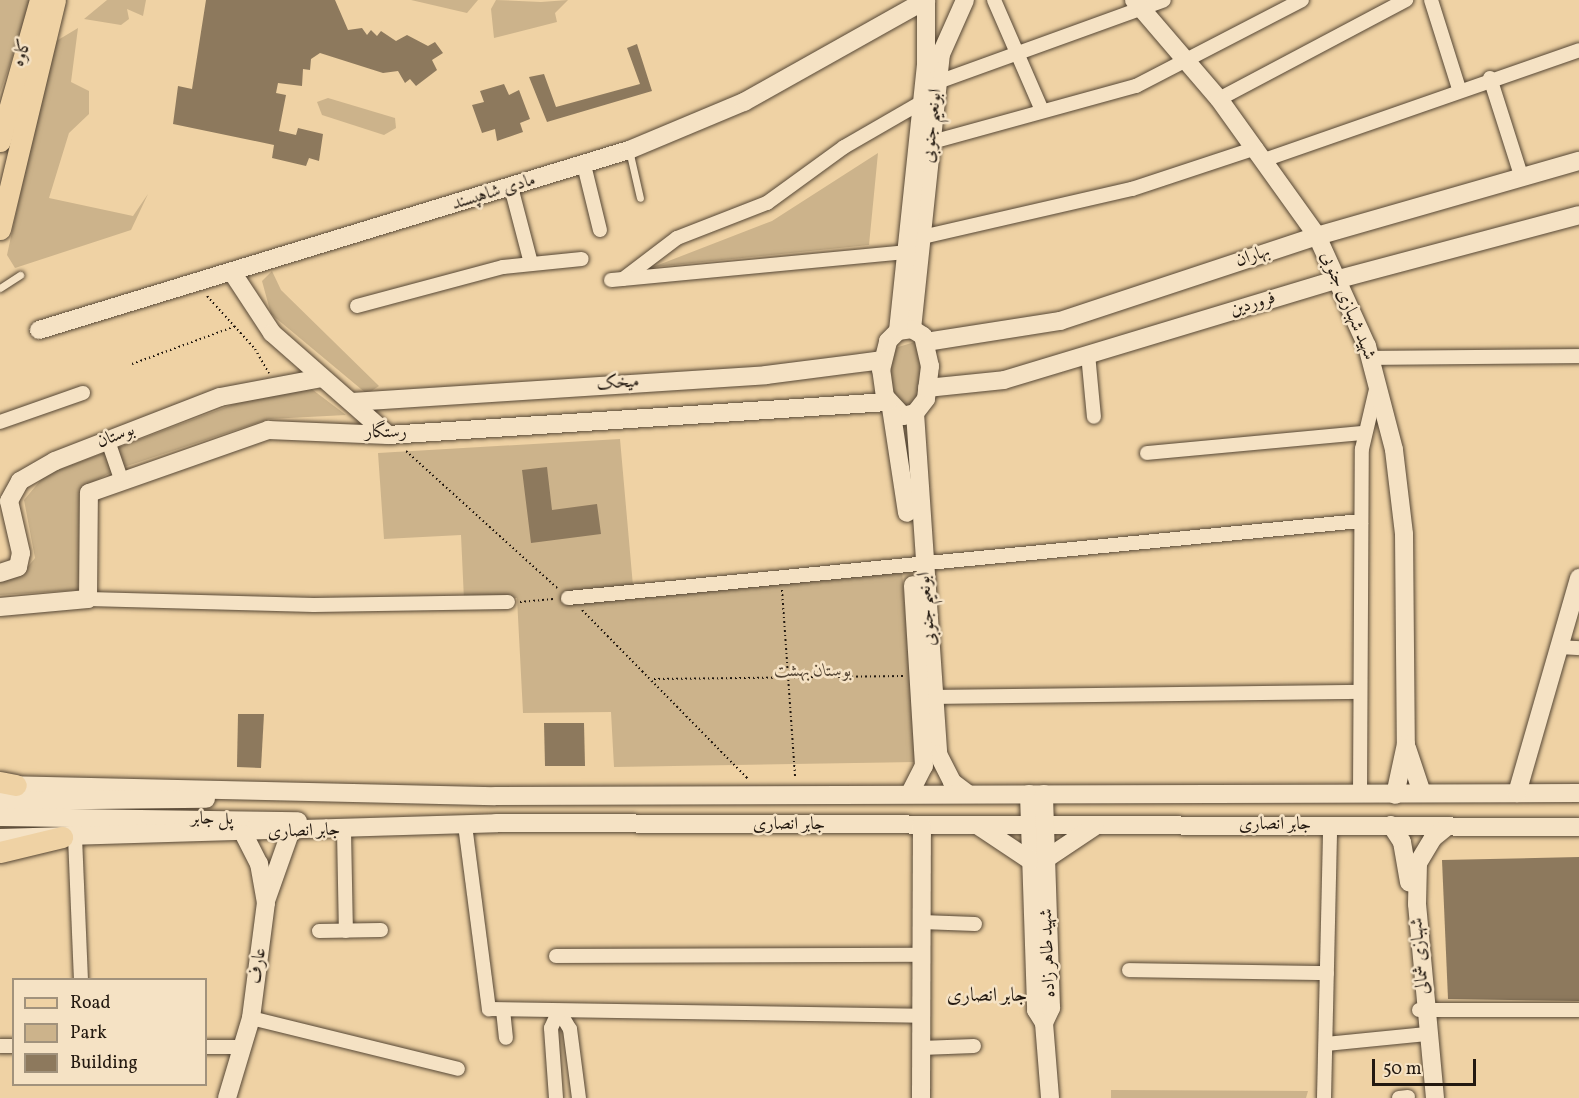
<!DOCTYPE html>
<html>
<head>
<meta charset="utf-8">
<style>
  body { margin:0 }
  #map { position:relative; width:1579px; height:1098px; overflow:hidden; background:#efd2a4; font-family:Vollkorn,Amiri,serif }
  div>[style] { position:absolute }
  .green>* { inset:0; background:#ccb38b }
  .building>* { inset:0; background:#8d795d }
  .path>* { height:2px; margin-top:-1px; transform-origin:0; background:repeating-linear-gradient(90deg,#231910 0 1.5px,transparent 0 4.5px) }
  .roads { filter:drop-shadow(0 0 2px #564735) drop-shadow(0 0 2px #564735) }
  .lane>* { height:7px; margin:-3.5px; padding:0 3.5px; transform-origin:3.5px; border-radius:3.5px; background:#f5e2c4 }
  .street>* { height:14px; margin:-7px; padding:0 7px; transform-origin:7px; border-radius:7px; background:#f5e2c4 }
  .secondary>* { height:18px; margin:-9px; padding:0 9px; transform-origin:9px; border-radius:9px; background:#f5e2c4 }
  .primary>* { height:21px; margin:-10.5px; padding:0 10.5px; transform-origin:10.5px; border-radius:10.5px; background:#efd2a4 }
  span { translate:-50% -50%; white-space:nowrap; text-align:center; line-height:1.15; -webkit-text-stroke:5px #f5e2c4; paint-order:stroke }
  .street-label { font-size:18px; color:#231910 }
  .park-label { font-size:18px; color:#564735; font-style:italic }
  .neighbourhood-label { font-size:20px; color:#231910 }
  .legend { position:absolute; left:12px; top:978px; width:195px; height:108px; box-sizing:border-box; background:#f5e2c4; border:2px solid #a1927c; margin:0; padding:8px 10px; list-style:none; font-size:18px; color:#231910 }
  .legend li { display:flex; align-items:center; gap:12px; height:30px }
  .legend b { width:30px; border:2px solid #a1927c }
  .scale { position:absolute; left:1372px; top:1059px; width:104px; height:27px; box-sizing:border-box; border:3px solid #231910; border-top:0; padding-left:8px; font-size:18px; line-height:21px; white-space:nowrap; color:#231910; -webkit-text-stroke:4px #f5e2c4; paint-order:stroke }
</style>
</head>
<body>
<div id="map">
  <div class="green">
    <i style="clip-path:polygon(0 0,32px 0,0 93px)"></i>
    <i style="clip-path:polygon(107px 0,146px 0,143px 16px,127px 9px,129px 19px,121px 25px,84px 19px)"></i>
    <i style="clip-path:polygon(411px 0,478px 0,467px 13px)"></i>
    <i style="clip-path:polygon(496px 0,541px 2px,568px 0,555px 13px,557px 22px,494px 38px,491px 9px)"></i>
    <i style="clip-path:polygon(78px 28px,71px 82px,89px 91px,89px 114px,69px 133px,49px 198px,133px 216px,148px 194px,131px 230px,15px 268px,7px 255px,53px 43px)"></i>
    <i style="clip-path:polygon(328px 98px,395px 118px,396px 128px,384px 135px,322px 115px,317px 102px)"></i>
    <i style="clip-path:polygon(878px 153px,869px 245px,653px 267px,772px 221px)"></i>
    <i style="clip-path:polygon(272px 271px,281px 290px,379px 386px,367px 394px,271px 314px,262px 281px)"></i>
    <i style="clip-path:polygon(918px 341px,924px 347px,923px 394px,911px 406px,901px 406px,890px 389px,890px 365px,895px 348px)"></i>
    <i style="clip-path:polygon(309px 387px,346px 415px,269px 419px,115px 470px,84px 487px,78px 590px,0 595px,0 580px,22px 574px,35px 558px,24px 500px,45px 475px,234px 404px)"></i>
    <i style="clip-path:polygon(620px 439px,633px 586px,902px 570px,916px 762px,614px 767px,611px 712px,523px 713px,517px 598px,464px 600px,461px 535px,384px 539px,378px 453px)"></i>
    <i style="clip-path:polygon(1111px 1090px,1308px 1091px,1306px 1098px,1111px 1098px)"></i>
  </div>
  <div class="building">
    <i style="clip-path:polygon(206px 0,335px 0,348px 30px,362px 28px,367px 35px,371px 30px,377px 36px,381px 31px,396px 41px,407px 35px,428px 46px,435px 42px,443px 53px,432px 60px,437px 70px,416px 86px,410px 79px,405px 83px,398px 71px,383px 73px,320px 53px,311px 59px,310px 70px,303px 69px,302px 86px,278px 83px,276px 93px,286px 95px,279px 131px,296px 135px,298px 128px,323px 134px,319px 161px,309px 158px,306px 166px,272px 158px,274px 145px,173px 124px,178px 86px,192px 89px)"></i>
    <i style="clip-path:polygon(637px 44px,652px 91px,547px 122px,529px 77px,544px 74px,556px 107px,640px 84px,627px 48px)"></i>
    <i style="clip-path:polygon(504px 84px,509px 95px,519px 90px,530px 119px,520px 123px,523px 132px,497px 141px,495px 129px,482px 133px,472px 105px,484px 102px,480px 91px)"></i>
    <i style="clip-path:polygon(547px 467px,552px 510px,597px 504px,601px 534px,531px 543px,522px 470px)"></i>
    <i style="clip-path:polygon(238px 714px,264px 714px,261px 768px,237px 767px)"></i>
    <i style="clip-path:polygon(544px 723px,584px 723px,585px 766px,545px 766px)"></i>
    <i style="clip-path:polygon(1579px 857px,1579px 1001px,1448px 999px,1442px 860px)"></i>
  </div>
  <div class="path">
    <i style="left:207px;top:296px;width:72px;rotate:47.8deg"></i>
    <i style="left:255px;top:349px;width:28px;rotate:60deg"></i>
    <i style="left:132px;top:364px;width:111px;rotate:-20.1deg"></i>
    <i style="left:406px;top:451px;width:204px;rotate:42.2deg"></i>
    <i style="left:782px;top:590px;width:188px;rotate:86deg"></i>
    <i style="left:520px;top:602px;width:36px;rotate:-5deg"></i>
    <i style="left:582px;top:610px;width:237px;rotate:45.5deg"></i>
    <i style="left:654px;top:679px;width:249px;rotate:-0.7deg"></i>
  </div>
  <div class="roads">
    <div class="lane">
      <i style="left:629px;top:150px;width:49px;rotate:77.1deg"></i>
      <i style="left:0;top:288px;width:24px;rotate:-33deg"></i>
    </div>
    <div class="street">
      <i style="left:994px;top:0;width:118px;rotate:66.5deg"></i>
      <i style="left:1431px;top:0;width:93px;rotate:72.5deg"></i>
      <i style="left:1490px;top:78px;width:105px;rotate:72.3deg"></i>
      <i style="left:938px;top:82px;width:240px;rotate:-19.9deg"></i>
      <i style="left:1219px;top:99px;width:212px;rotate:-27.9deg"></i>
      <i style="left:932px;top:142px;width:212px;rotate:-15.4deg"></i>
      <i style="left:1136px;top:86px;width:187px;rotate:-27.4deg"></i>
      <i style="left:1264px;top:160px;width:334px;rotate:-19.2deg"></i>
      <i style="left:584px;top:165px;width:67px;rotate:76.2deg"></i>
      <i style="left:511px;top:187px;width:79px;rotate:75.3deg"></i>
      <i style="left:922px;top:237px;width:215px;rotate:-12.9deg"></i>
      <i style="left:1132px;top:189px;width:131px;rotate:-18.3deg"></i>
      <i style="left:623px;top:279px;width:68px;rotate:-37.2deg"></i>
      <i style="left:677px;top:238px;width:97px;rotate:-21.3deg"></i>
      <i style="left:767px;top:203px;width:95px;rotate:-36deg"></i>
      <i style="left:844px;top:147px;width:90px;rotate:-30deg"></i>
      <i style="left:611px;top:280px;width:297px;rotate:-5.4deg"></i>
      <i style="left:357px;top:306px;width:151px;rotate:-15deg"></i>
      <i style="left:503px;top:267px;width:79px;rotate:-5.8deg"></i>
      <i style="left:1088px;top:354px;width:63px;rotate:84.6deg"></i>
      <i style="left:1370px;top:358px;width:209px;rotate:-0.5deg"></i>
      <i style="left:0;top:422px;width:88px;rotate:-19.3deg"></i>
      <i style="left:108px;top:441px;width:39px;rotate:71deg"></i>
      <i style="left:1147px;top:453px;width:217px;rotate:-5.3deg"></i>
      <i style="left:568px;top:598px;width:797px;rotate:-5.55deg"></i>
      <i style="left:88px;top:599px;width:226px;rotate:1.5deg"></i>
      <i style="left:314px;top:605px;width:194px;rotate:-0.9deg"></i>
      <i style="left:1558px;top:647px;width:21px;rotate:3deg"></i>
      <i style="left:936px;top:697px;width:424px;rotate:-0.7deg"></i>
      <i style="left:1360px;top:794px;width:345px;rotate:-89.7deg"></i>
      <i style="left:1362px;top:449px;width:66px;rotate:-76.8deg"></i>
      <i style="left:465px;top:825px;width:186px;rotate:82.6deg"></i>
      <i style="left:489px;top:1009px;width:432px;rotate:0.9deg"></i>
      <i style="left:344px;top:831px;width:100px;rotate:88.9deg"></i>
      <i style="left:75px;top:837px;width:143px;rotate:87.6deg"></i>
      <i style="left:922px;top:922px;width:53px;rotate:2.2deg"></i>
      <i style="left:319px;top:931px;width:62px;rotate:-0.9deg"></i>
      <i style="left:556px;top:956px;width:366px;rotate:-0.2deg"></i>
      <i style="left:1129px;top:970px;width:198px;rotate:0.9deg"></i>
      <i style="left:503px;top:1010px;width:28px;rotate:84deg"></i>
      <i style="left:1419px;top:1010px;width:160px"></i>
      <i style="left:559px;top:1011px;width:21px;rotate:59deg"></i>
      <i style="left:570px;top:1029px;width:70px;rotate:82.6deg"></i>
      <i style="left:251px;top:1018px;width:213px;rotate:13.8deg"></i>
      <i style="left:1326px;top:1044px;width:101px;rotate:-5.7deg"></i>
      <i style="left:0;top:1046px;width:14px"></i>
      <i style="left:206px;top:1047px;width:36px"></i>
      <i style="left:921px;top:1048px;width:53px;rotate:-2.2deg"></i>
      <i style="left:556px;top:1098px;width:70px;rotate:-94.1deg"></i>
      <i style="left:551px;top:1028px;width:19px;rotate:-65deg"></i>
      <i style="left:1324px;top:1098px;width:273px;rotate:-88.7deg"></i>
      <i style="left:1399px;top:1098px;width:9px;rotate:-6deg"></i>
    </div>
    <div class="secondary">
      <i style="left:1134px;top:0;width:130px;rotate:49.4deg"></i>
      <i style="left:1219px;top:99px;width:168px;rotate:54.4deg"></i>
      <i style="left:1317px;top:236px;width:121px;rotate:65.6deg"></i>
      <i style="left:1367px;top:346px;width:107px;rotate:75.4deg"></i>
      <i style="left:1394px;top:450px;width:85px;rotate:83.2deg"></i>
      <i style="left:1404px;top:534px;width:210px;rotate:89.5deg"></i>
      <i style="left:1406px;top:744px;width:52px;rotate:102.2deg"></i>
      <i style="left:232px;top:272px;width:73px;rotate:56.7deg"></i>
      <i style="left:272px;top:333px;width:154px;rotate:41.3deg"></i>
      <i style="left:912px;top:329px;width:277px;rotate:-84deg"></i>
      <i style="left:941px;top:54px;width:59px;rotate:-66deg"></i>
      <i style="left:912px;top:329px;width:13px;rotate:32deg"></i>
      <i style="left:923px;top:336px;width:31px;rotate:77deg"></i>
      <i style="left:930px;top:366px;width:33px;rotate:97deg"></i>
      <i style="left:926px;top:399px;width:18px;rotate:128deg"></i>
      <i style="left:915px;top:413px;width:12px;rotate:166deg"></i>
      <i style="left:903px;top:416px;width:26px;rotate:-133deg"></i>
      <i style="left:885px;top:397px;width:27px;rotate:-98deg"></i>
      <i style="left:881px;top:370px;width:30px;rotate:-76deg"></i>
      <i style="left:888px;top:341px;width:14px;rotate:-45deg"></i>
      <i style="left:898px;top:331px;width:14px;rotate:-8deg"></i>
      <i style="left:39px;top:330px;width:617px;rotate:-16.97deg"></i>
      <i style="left:629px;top:150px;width:125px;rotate:-22.7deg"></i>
      <i style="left:744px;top:102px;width:209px;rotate:-29.3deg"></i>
      <i style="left:898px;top:331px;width:267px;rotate:-84deg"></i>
      <i style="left:926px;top:65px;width:65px;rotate:-90deg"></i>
      <i style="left:926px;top:342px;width:136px;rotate:-8.9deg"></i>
      <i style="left:1060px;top:321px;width:271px;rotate:-18.3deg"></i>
      <i style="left:1317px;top:236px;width:273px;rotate:-16deg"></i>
      <i style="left:927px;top:388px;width:77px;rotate:-5.9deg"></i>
      <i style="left:1004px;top:380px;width:350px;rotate:-16.8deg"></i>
      <i style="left:1339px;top:279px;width:248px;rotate:-14.9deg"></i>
      <i style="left:352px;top:402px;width:415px;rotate:-3.7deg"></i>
      <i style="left:766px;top:375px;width:118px;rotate:-7.3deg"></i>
      <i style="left:891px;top:408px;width:106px;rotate:81.3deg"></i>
      <i style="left:915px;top:413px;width:342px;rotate:86.1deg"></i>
      <i style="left:938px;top:754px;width:31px;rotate:63deg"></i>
      <i style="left:952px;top:782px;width:20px;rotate:37deg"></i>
      <i style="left:0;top:573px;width:19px;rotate:-18deg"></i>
      <i style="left:18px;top:567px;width:14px;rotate:-78deg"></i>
      <i style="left:21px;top:553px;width:53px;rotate:-103deg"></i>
      <i style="left:9px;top:501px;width:23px;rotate:-61deg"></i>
      <i style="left:20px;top:481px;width:40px;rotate:-29.7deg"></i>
      <i style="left:55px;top:461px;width:177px;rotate:-21.2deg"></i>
      <i style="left:220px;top:397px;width:104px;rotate:-10.6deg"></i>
      <i style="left:0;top:607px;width:88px;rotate:-5.2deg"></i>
      <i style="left:88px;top:599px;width:106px;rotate:-89.5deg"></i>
      <i style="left:89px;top:493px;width:190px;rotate:-19.4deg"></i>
      <i style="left:268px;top:430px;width:120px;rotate:2.4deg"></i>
      <i style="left:388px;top:435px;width:501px;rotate:-3.78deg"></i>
      <i style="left:1407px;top:748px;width:47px;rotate:71.6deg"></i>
      <i style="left:3px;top:785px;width:492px;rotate:1.3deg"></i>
      <i style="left:495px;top:796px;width:1084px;rotate:-0.16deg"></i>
      <i style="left:910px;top:793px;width:30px;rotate:-63deg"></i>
      <i style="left:924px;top:766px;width:181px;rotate:-93.5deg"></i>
      <i style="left:1517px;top:793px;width:224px;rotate:-73.9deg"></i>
      <i style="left:1029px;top:794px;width:216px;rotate:88.1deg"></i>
      <i style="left:1036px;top:1010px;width:15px;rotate:58deg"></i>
      <i style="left:1044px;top:1023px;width:75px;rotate:85.4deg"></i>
      <i style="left:0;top:801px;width:206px;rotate:-0.6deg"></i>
      <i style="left:0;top:817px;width:298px;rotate:0.8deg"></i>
      <i style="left:1391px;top:825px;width:20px;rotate:57deg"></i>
      <i style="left:1402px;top:842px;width:41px;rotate:80.1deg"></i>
      <i style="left:980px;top:827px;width:61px;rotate:33.7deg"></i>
      <i style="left:0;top:838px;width:496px;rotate:-1.7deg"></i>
      <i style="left:496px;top:823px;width:1083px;rotate:0.21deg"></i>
      <i style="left:1046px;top:859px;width:58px;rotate:-33.7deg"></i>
      <i style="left:267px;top:898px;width:69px;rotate:-70.5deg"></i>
      <i style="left:1044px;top:1023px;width:17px;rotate:-65deg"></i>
      <i style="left:1051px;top:1008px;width:214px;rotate:-91.9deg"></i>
      <i style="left:227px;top:1098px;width:84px;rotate:-73.3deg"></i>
      <i style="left:251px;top:1018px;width:116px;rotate:-82.6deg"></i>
      <i style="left:266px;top:903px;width:40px;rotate:-100deg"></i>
      <i style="left:259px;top:864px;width:34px;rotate:-117deg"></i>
      <i style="left:921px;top:1098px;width:273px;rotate:-89.8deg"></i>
      <i style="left:1435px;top:1098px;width:195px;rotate:-95.3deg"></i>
      <i style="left:1417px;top:904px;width:41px;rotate:-88.6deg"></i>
      <i style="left:1418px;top:863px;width:29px;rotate:-59deg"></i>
      <i style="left:1433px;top:838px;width:19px;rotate:-39deg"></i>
    </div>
    <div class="primary">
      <i style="left:0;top:141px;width:147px;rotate:-74.2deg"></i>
      <i style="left:0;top:229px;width:236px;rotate:-76.5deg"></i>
      <i style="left:0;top:782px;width:16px;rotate:11deg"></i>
      <i style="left:0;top:852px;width:64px;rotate:-13.6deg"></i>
    </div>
  </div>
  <div class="street-label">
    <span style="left:23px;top:53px;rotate:-73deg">کاوه</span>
    <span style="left:933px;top:126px;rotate:-84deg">ابونعیم جنوبی</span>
    <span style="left:494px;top:193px;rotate:-17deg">مادی شاهپسند</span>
    <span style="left:1253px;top:257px;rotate:-18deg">بهاران</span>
    <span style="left:1253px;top:305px;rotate:-17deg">فروردین</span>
    <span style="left:1347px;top:306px;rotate:67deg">شهید شهبازی جنوبی</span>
    <span style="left:618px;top:384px;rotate:-4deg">میخک</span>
    <span style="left:386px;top:433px">رستگار</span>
    <span style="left:116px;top:437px;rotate:-21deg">بوستان</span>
    <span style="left:928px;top:609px;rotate:-95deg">ابونعیم جنوبی</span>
    <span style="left:212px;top:820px;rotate:1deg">پل جابر</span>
    <span style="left:789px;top:825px">جابر انصاری</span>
    <span style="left:1275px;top:825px">جابر انصاری</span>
    <span style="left:304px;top:832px;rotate:-2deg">جابر انصاری</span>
    <span style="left:1049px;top:953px;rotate:-92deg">شهید طاهر زاده</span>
    <span style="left:1421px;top:956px;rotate:-95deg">شهبازی شمالی</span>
    <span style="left:259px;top:966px;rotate:-82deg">عارف</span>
  </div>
  <div class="park-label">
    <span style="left:813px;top:672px">بوستان بهشت</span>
  </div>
  <div class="neighbourhood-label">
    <span style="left:987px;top:996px">جابر انصاری</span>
  </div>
  <ul class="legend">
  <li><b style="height:8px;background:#efd2a4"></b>Road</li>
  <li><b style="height:16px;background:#ccb38b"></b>Park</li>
  <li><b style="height:16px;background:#8d795d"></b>Building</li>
  </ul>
  <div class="scale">50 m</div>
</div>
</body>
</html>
